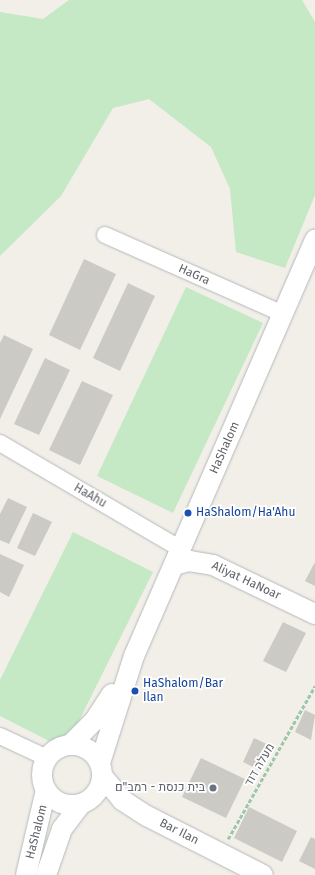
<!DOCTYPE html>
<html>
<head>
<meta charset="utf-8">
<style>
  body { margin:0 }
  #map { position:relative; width:315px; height:875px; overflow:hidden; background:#f1efe8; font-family:"Fira Sans",Heebo,sans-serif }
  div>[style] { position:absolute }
  .green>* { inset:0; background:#c5e8c5 }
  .building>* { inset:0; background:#cccac5 }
  .path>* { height:2.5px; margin-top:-1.25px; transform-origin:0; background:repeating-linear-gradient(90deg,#9cc7a9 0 4px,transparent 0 6px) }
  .roads { filter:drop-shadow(0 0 1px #b5b8bc) drop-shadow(0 0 1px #b5b8bc) }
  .minor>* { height:16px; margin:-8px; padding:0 8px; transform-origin:8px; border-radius:8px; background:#fff }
  .tertiary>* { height:20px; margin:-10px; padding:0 10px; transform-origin:10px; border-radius:10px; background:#fff }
  .tertiary>.ring { margin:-10px; padding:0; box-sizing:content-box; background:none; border:20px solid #fff; border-radius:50% }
  .dots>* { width:11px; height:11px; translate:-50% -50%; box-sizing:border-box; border:2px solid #fff; border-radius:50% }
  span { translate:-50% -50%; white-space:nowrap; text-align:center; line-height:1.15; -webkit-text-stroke:3.5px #fff; paint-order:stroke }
  .street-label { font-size:12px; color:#5f6368 }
  .transit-label { font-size:12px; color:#164399 }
  .left { translate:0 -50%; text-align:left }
  .worship-label { font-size:12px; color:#5b616d }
  .right { translate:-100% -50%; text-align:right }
</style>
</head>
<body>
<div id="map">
  <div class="green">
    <i style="clip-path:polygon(69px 0,302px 0,315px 22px,315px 195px,285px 268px,236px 252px,230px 189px,211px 147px,149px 99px,113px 108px,61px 196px,0 256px,0 12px,43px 19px)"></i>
    <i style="clip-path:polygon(186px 287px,263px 323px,173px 513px,97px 476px)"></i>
    <i style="clip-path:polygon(73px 532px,153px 572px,65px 749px,0 716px,0 680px)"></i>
  </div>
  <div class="building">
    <i style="clip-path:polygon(84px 259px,116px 274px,80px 350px,49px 335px)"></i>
    <i style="clip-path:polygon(128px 283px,155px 296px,120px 371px,93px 358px)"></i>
    <i style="clip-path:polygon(4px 335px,33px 349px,0 419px,0 343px)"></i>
    <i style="clip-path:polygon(45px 358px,70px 370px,39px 435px,14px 424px)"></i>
    <i style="clip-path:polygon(82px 381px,113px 395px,80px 465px,49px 450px)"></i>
    <i style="clip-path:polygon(8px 498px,27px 507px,9px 544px,0 540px,0 514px)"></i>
    <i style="clip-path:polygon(33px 513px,52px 522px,35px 556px,17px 548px)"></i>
    <i style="clip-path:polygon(0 554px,24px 565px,9px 597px,0 592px)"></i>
    <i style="clip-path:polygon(315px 562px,315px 586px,305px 581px)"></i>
    <i style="clip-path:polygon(283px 622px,306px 633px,286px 672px,263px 661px)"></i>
    <i style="clip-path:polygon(305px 710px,315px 715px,311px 740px,295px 732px)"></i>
    <i style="clip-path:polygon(254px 738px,273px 747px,261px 771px,243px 762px)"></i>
    <i style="clip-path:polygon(201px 758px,245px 779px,226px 818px,182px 797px)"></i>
    <i style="clip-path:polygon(249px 807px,297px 831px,282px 862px,234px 838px)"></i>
    <i style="clip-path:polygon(311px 837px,315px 839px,315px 869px,299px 861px)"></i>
  </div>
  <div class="path">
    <i style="left:228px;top:839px;width:176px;rotate:-60.4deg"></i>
  </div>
  <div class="roads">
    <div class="minor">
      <i style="left:105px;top:235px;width:195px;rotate:23.9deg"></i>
      <i style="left:0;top:443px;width:210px;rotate:30.4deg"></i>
      <i style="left:0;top:736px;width:52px;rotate:25.1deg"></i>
    </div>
    <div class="tertiary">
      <i style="left:174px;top:565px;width:16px;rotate:-15deg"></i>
      <i style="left:189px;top:561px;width:24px;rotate:9deg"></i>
      <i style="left:213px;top:565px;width:113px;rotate:25.7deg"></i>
      <i style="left:71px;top:744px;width:34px;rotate:-45deg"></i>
      <i style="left:95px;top:720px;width:31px;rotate:-57deg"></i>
      <i class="ring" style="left:42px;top:745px;width:40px;height:40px"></i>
      <i style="left:100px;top:763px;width:112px;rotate:-72.4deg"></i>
      <i style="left:134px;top:656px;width:454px;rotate:-66.5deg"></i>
      <i style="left:103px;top:777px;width:30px;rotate:50deg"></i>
      <i style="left:122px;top:800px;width:30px;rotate:33deg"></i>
      <i style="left:147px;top:816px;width:130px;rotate:27deg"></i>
      <i style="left:26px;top:875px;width:87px;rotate:-76.8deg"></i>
      <i style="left:46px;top:875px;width:49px;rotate:-70.8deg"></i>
      <i style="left:62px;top:829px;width:31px;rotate:-53deg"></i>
    </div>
  </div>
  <div class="dots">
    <i style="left:188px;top:513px;background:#1a4fb4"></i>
    <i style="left:135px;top:691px;background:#1a4fb4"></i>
    <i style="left:213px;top:788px;background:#6b7280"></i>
  </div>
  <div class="street-label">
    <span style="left:194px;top:275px;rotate:24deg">HaGra</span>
    <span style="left:225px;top:448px;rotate:-66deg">HaShalom</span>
    <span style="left:90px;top:496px;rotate:30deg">HaAhu</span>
    <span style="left:246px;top:581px;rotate:25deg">Aliyat HaNoar</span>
    <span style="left:260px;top:765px;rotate:-60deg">מעלה דוד</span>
    <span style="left:37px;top:832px;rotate:-76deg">HaShalom</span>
    <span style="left:179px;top:832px;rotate:27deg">Bar Ilan</span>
  </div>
  <div class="transit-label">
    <span class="left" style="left:196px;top:513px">HaShalom/Ha'Ahu</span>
    <span class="left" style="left:143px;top:691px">HaShalom/Bar<br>Ilan</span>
  </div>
  <div class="worship-label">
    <span class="right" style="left:205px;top:788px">בית כנסת - רמב"ם</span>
  </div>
</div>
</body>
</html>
